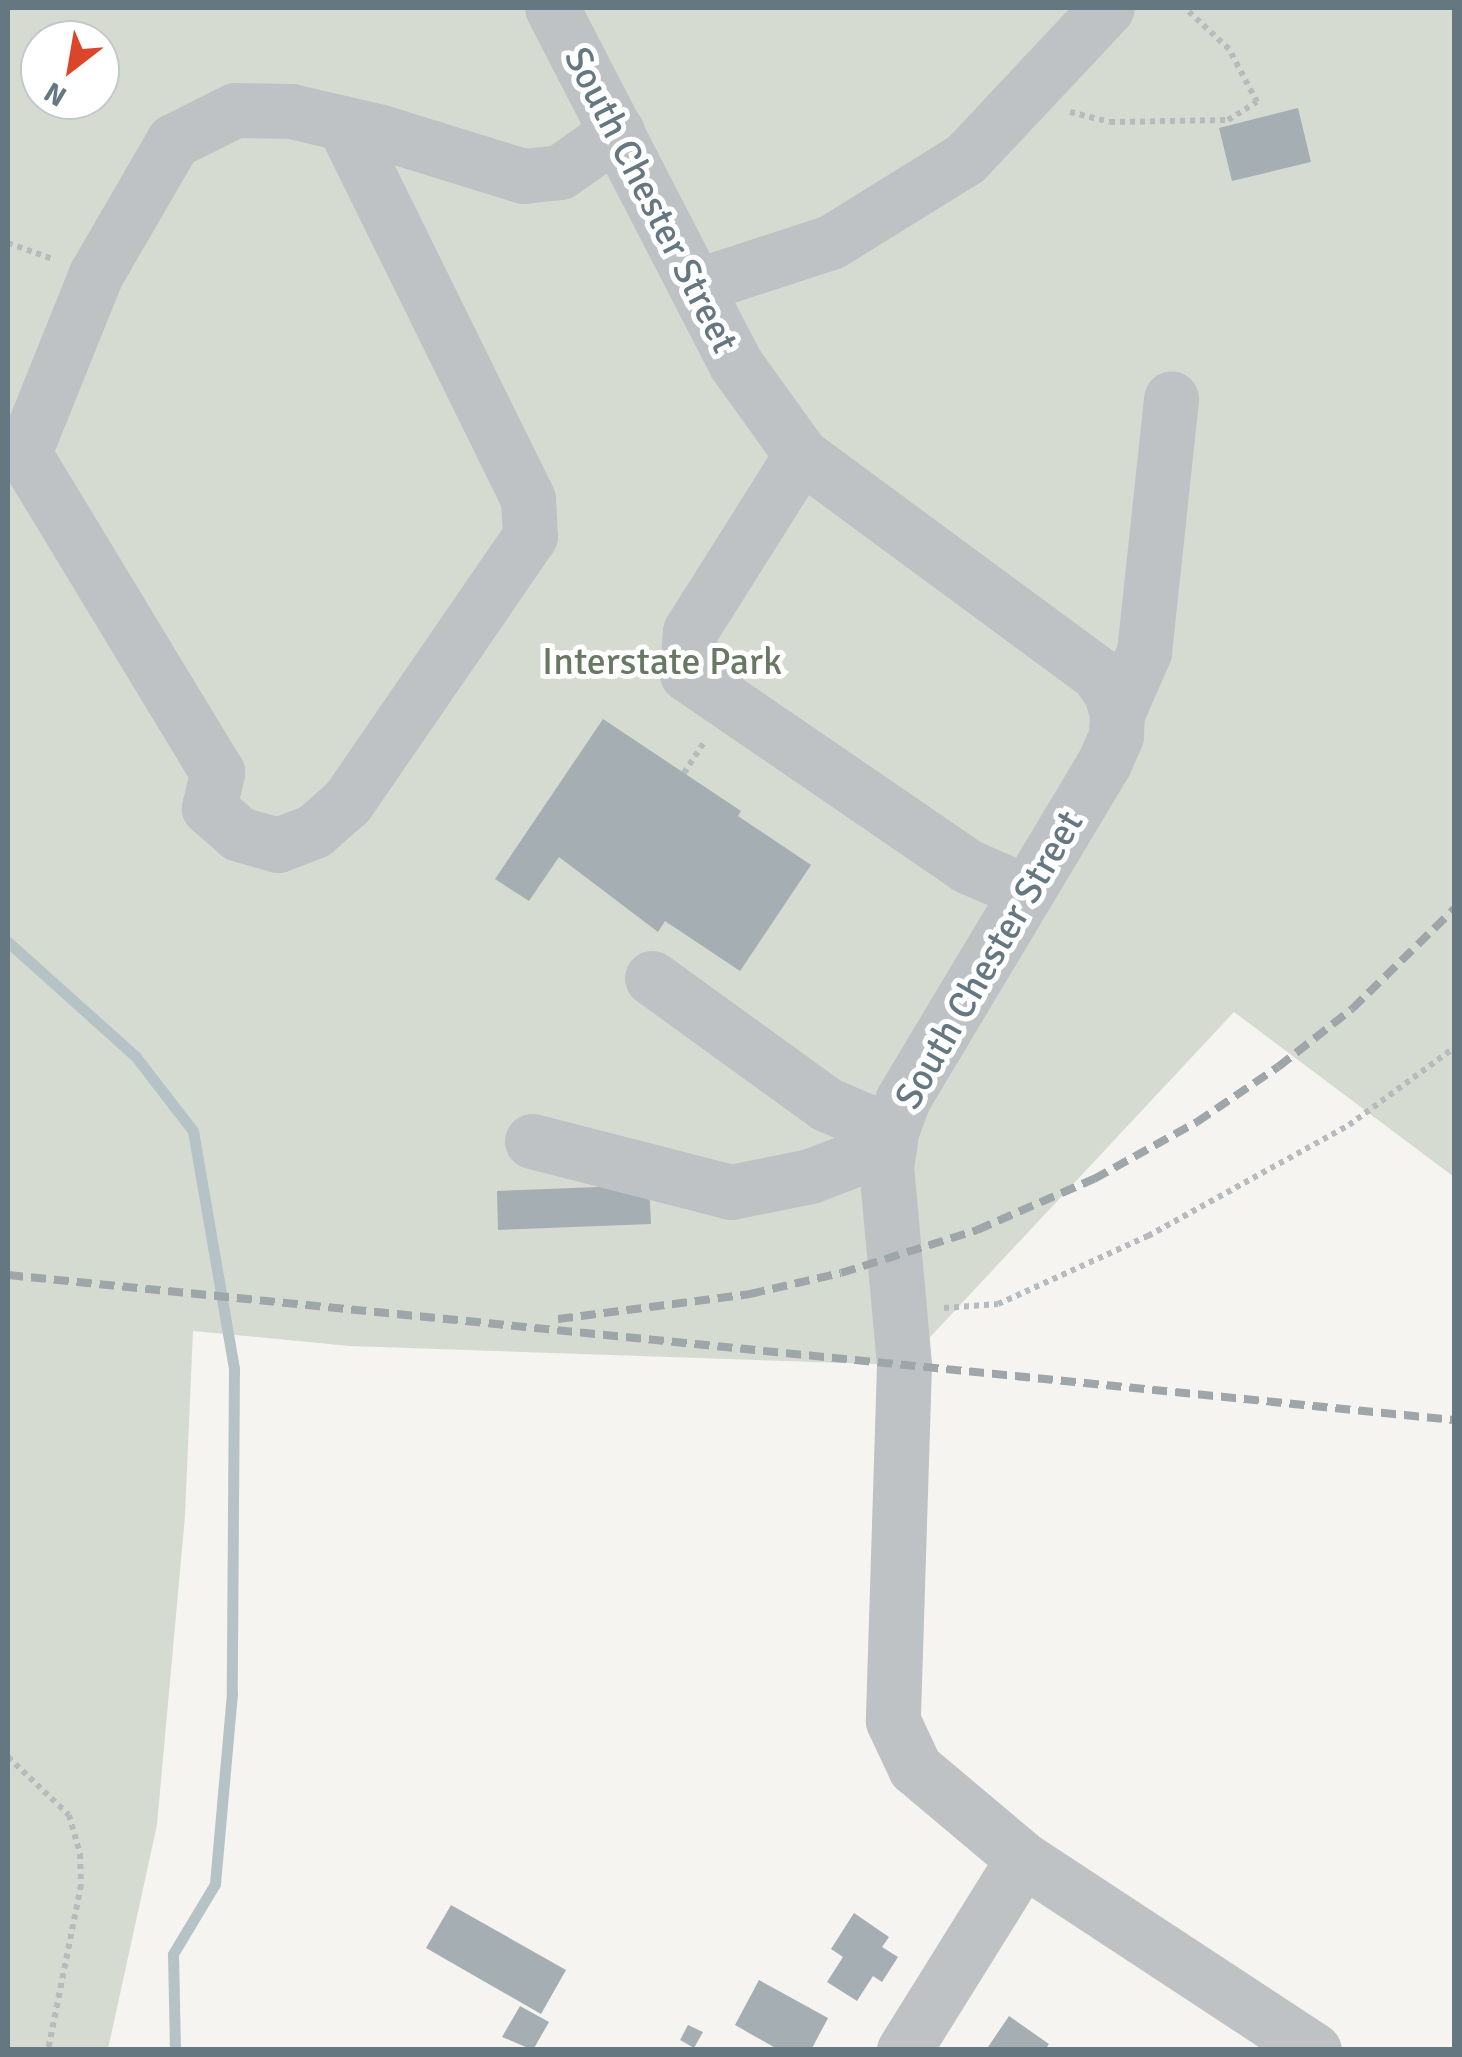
<!DOCTYPE html>
<html>
<head>
<meta charset="utf-8">
<style>
  body { margin:0 }
  #map { position:relative; width:1462px; height:2057px; overflow:hidden; background:#f5f4f1; font-family:Signika,sans-serif }
  div>[style] { position:absolute }
  .green>* { inset:0; background:#d6dbd2 }
  .stream>* { height:11px; margin:-5.5px; padding:0 5.5px; transform-origin:5.5px; border-radius:5.5px; background:#b6c3c6 }
  .building>* { inset:0; background:#a5aeb2 }
  .path>* { height:6px; margin-top:-3px; transform-origin:0; background:repeating-linear-gradient(90deg,#b8bbbd 0 5px,transparent 0 10px) }
  .minor>* { height:55px; margin:-27.5px; padding:0 27.5px; transform-origin:27.5px; border-radius:27.5px; background:#bec2c5 }
  .rail>* { height:8px; margin-top:-4px; transform-origin:0; background:repeating-linear-gradient(90deg,#9fa6aa 0 15px,transparent 0 23px) }
  span { translate:-50% -50%; white-space:nowrap; text-align:center; line-height:1.15; -webkit-text-stroke:10px #fff; paint-order:stroke }
  .street-label { font-size:38px; color:#657781 }
  .park-label { font-size:38px; color:#697863 }
  .frame { position:absolute; inset:0; border:10px solid #657781; pointer-events:none }
  .north { position:absolute; left:20px; top:20px; width:100px; height:100px; box-sizing:border-box; background:#fff; border:2px solid #c1c9cd; border-radius:50%; rotate:211deg; font-size:28px; font-weight:700; line-height:40px; text-align:center; color:#657781 }
  .north::after { content:''; display:block; margin:auto; width:35px; height:45px; background:#db452a; clip-path:polygon(50% 0,100% 100%,50% 72%,0 100%) }
</style>
</head>
<body>
<div id="map">
  <div class="green">
    <i style="clip-path:polygon(evenodd,8px 8px,1454px 8px,1454px 1177px,1234px 1012px,904px 1365px,350px 1346px,193px 1331px,185px 1516px,157px 1825px,108px 2049px,8px 2050px,8px 8px,40px 40px,100px 40px,100px 100px,40px 100px,40px 40px)"></i>
  </div>
  <div class="stream">
    <i style="left:8px;top:942px;width:172px;rotate:41.9deg"></i>
    <i style="left:136px;top:1057px;width:93px;rotate:52.4deg"></i>
    <i style="left:193px;top:1131px;width:241px;rotate:80.2deg"></i>
    <i style="left:234px;top:1368px;width:325px;rotate:90.4deg"></i>
    <i style="left:232px;top:1693px;width:192px;rotate:95.1deg"></i>
    <i style="left:215px;top:1884px;width:82px;rotate:121deg"></i>
    <i style="left:173px;top:1954px;width:96px;rotate:88.8deg"></i>
  </div>
  <div class="building">
    <i style="clip-path:polygon(1298px 108px,1311px 162px,1232px 181px,1219px 128px)"></i>
    <i style="clip-path:polygon(603px 719px,741px 811px,738px 816px,811px 865px,740px 971px,665px 921px,658px 932px,559px 857px,529px 901px,495px 879px)"></i>
    <i style="clip-path:polygon(649px 1185px,651px 1224px,498px 1230px,497px 1191px)"></i>
    <i style="clip-path:polygon(451px 1905px,566px 1970px,541px 2014px,426px 1948px)"></i>
    <i style="clip-path:polygon(854px 1913px,889px 1937px,882px 1947px,898px 1957px,882px 1982px,873px 1976px,857px 2001px,827px 1982px,843px 1957px,831px 1949px)"></i>
    <i style="clip-path:polygon(759px 1980px,828px 2018px,811px 2050px,779px 2050px,735px 2025px)"></i>
    <i style="clip-path:polygon(520px 2006px,549px 2022px,533px 2050px,502px 2037px)"></i>
    <i style="clip-path:polygon(1009px 2016px,1049px 2044px,1045px 2050px,986px 2050px)"></i>
    <i style="clip-path:polygon(688px 2025px,703px 2032px,694px 2048px,680px 2040px)"></i>
  </div>
  <div class="path">
    <i style="left:1070px;top:112px;width:41px;rotate:14deg"></i>
    <i style="left:1110px;top:122px;width:118px;rotate:-1deg"></i>
    <i style="left:1228px;top:120px;width:34px;rotate:-32deg"></i>
    <i style="left:1257px;top:102px;width:60px;rotate:-117.8deg"></i>
    <i style="left:1229px;top:49px;width:60px;rotate:-137deg"></i>
    <i style="left:8px;top:243px;width:48px;rotate:19.6deg"></i>
    <i style="left:684px;top:773px;width:38px;rotate:-57deg"></i>
    <i style="left:944px;top:1308px;width:54px;rotate:-4.2deg"></i>
    <i style="left:998px;top:1304px;width:165px;rotate:-24.4deg"></i>
    <i style="left:1148px;top:1236px;width:230px;rotate:-28.9deg"></i>
    <i style="left:1349px;top:1125px;width:130px;rotate:-36.3deg"></i>
    <i style="left:8px;top:1757px;width:84px;rotate:43.6deg"></i>
    <i style="left:69px;top:1815px;width:41px;rotate:74.2deg"></i>
    <i style="left:80px;top:1854px;width:31px;rotate:88deg"></i>
    <i style="left:81px;top:1885px;width:168px;rotate:101.3deg"></i>
  </div>
  <div class="minor">
    <i style="left:552px;top:8px;width:399px;rotate:62.7deg"></i>
    <i style="left:735px;top:363px;width:113px;rotate:54.3deg"></i>
    <i style="left:801px;top:455px;width:369px;rotate:36.4deg"></i>
    <i style="left:1098px;top:674px;width:23px;rotate:56deg"></i>
    <i style="left:1111px;top:693px;width:22px;rotate:74deg"></i>
    <i style="left:1117px;top:714px;width:22px;rotate:93deg"></i>
    <i style="left:1116px;top:736px;width:30px;rotate:114deg"></i>
    <i style="left:1104px;top:763px;width:392px;rotate:120.9deg"></i>
    <i style="left:903px;top:1099px;width:35px;rotate:110deg"></i>
    <i style="left:891px;top:1132px;width:34px;rotate:98deg"></i>
    <i style="left:886px;top:1166px;width:200px;rotate:84.8deg"></i>
    <i style="left:904px;top:1365px;width:356px;rotate:91.8deg"></i>
    <i style="left:893px;top:1721px;width:52px;rotate:64.9deg"></i>
    <i style="left:915px;top:1768px;width:141px;rotate:40.1deg"></i>
    <i style="left:1023px;top:1859px;width:348px;rotate:33.3deg"></i>
    <i style="left:343px;top:123px;width:419px;rotate:63.8deg"></i>
    <i style="left:528px;top:499px;width:37px;rotate:87deg"></i>
    <i style="left:530px;top:536px;width:323px;rotate:124.5deg"></i>
    <i style="left:347px;top:802px;width:44px;rotate:138.7deg"></i>
    <i style="left:314px;top:831px;width:39px;rotate:159deg"></i>
    <i style="left:278px;top:845px;width:41px;rotate:-164.2deg"></i>
    <i style="left:239px;top:834px;width:40px;rotate:-139deg"></i>
    <i style="left:209px;top:808px;width:37px;rotate:-77deg"></i>
    <i style="left:217px;top:772px;width:373px;rotate:-121.2deg"></i>
    <i style="left:24px;top:453px;width:193px;rotate:-68.1deg"></i>
    <i style="left:96px;top:274px;width:154px;rotate:-59.9deg"></i>
    <i style="left:173px;top:141px;width:69px;rotate:-26.6deg"></i>
    <i style="left:235px;top:110px;width:56px;rotate:1deg"></i>
    <i style="left:291px;top:111px;width:92px;rotate:13.1deg"></i>
    <i style="left:381px;top:132px;width:149px;rotate:17.2deg"></i>
    <i style="left:523px;top:176px;width:37px;rotate:-6deg"></i>
    <i style="left:560px;top:172px;width:70px;rotate:-35.1deg"></i>
    <i style="left:696px;top:286px;width:142px;rotate:-18.1deg"></i>
    <i style="left:831px;top:242px;width:158px;rotate:-31.8deg"></i>
    <i style="left:965px;top:159px;width:207px;rotate:-46.8deg"></i>
    <i style="left:801px;top:455px;width:208px;rotate:122.2deg"></i>
    <i style="left:690px;top:631px;width:43px;rotate:94deg"></i>
    <i style="left:687px;top:674px;width:340px;rotate:34.4deg"></i>
    <i style="left:967px;top:866px;width:65px;rotate:23.4deg"></i>
    <i style="left:1117px;top:714px;width:68px;rotate:-66.5deg"></i>
    <i style="left:1144px;top:652px;width:255px;rotate:-83.9deg"></i>
    <i style="left:652px;top:978px;width:215px;rotate:35.9deg"></i>
    <i style="left:826px;top:1104px;width:71px;rotate:23.3deg"></i>
    <i style="left:532px;top:1141px;width:205px;rotate:14.4deg"></i>
    <i style="left:731px;top:1192px;width:81px;rotate:-11.4deg"></i>
    <i style="left:810px;top:1176px;width:85px;rotate:-20.8deg"></i>
    <i style="left:904px;top:2050px;width:225px;rotate:-58.1deg"></i>
  </div>
  <div class="rail">
    <i style="left:8px;top:1275px;width:1453px;rotate:5.73deg"></i>
    <i style="left:558px;top:1319px;width:194px;rotate:-7.4deg"></i>
    <i style="left:750px;top:1294px;width:93px;rotate:-13deg"></i>
    <i style="left:841px;top:1273px;width:143px;rotate:-17.5deg"></i>
    <i style="left:977px;top:1230px;width:128px;rotate:-23.6deg"></i>
    <i style="left:1094px;top:1179px;width:118px;rotate:-29deg"></i>
    <i style="left:1197px;top:1122px;width:98px;rotate:-34.2deg"></i>
    <i style="left:1278px;top:1067px;width:94px;rotate:-38.1deg"></i>
    <i style="left:1352px;top:1009px;width:143px;rotate:-44.4deg"></i>
  </div>
  <div class="street-label">
    <span style="left:651px;top:200px;rotate:63deg">South Chester Street</span>
    <span style="left:989px;top:960px;rotate:-60deg">South Chester Street</span>
  </div>
  <div class="park-label">
    <span style="left:662px;top:662px">Interstate Park</span>
  </div>
  <div class="frame"></div>
  <div class="north">N</div>
</div>
</body>
</html>
